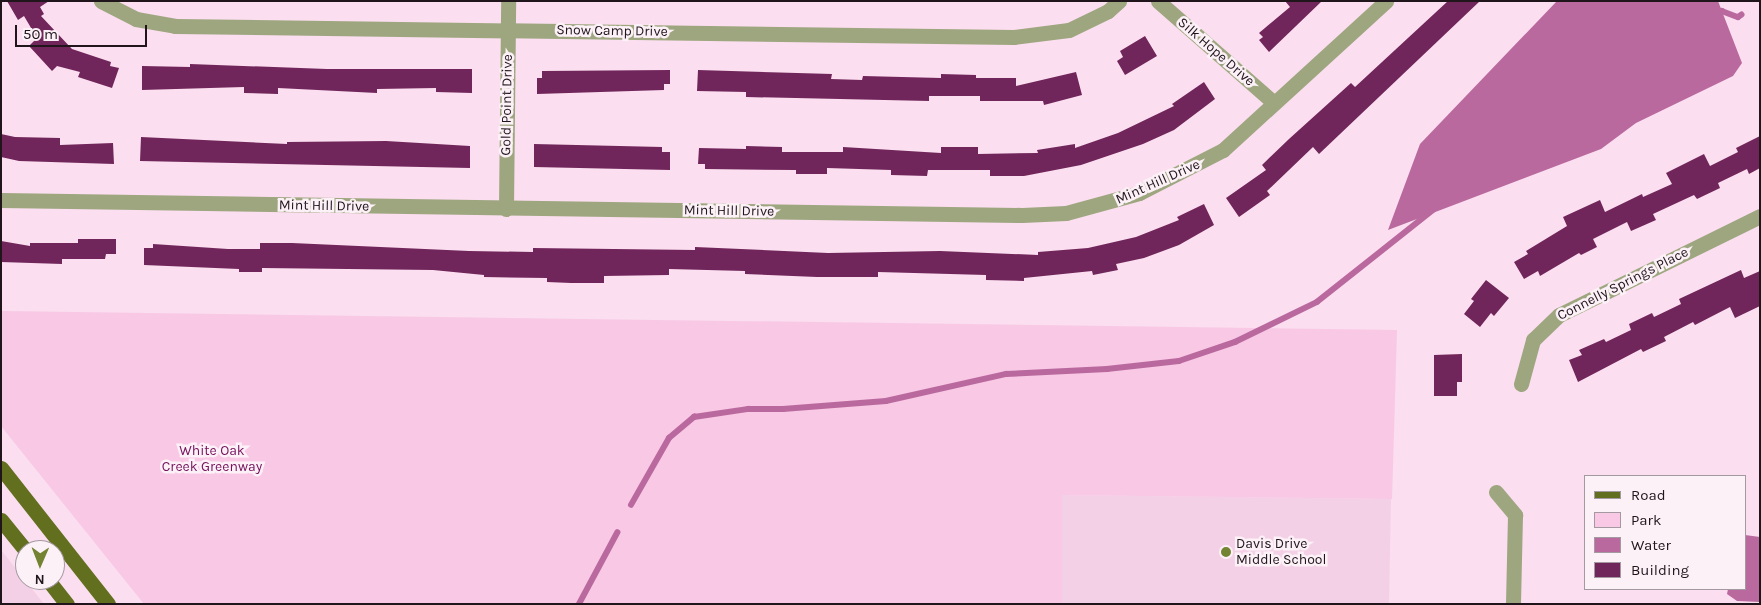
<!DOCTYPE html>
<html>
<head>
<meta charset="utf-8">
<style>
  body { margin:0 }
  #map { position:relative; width:1761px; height:605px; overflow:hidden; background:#fbdeef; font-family:Karla,sans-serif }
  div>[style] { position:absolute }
  .built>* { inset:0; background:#f4d0e6 }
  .green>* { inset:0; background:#f8c8e5 }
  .water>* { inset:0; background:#ba699f }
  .stream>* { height:5.5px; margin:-2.75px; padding:0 2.75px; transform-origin:2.75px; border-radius:2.75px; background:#ba699f }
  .building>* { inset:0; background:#71265b }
  .street>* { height:15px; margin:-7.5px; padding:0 7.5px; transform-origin:7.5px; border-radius:7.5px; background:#9da67f }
  .primary>* { height:15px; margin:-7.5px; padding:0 7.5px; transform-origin:7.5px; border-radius:7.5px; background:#616f1e }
  .dots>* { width:14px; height:14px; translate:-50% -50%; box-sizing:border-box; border:2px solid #fdf1f8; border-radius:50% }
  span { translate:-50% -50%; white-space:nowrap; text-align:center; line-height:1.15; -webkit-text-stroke:5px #fdf1f8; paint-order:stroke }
  .street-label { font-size:14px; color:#1f151b }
  .park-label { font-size:14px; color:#75105b }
  .poi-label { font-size:14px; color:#1f151b }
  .left { translate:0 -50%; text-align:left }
  .frame { position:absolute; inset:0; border:2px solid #1f151b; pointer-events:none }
  .legend { position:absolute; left:1584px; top:475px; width:162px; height:115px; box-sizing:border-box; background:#fdf1f8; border:1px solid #a499a0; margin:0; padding:6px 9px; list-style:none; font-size:15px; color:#1f151b }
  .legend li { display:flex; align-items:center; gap:10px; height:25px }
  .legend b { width:25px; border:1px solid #a499a0 }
  .north { position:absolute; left:15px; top:540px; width:50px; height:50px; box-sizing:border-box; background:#fdf1f8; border:1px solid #a499a0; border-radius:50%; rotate:181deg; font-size:14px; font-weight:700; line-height:20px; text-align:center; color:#1f151b }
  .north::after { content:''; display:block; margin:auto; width:18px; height:22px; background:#748331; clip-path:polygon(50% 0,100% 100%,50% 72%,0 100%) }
  .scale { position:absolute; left:15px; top:25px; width:132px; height:22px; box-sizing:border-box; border:2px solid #1f151b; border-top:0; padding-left:6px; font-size:15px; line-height:18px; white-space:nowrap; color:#1f151b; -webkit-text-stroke:4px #fdf1f8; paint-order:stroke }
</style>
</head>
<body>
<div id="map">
  <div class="built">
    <i style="clip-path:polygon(1062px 495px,1391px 499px,1389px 604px,1062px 604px)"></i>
    <i style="clip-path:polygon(1px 550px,44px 604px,1px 604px)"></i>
  </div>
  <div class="green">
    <i style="clip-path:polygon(1px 311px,1397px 330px,1392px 499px,1062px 495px,1062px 604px,144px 604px,1px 426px)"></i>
  </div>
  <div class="water">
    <i style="clip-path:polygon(1557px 1px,1718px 1px,1742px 63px,1733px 76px,1636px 123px,1601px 149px,1388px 230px,1420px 144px)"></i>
    <i style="clip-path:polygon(1745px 535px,1760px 537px,1760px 602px,1737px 601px,1727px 594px,1728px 589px,1745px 589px)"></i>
  </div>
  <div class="stream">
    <i style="left:1718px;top:17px;width:7px;rotate:-56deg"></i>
    <i style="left:1722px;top:11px;width:17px;rotate:21deg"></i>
    <i style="left:1738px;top:17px;width:4px;rotate:-34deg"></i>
    <i style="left:631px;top:505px;width:77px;rotate:-60.4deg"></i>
    <i style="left:669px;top:438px;width:33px;rotate:-40deg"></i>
    <i style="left:694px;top:417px;width:55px;rotate:-8.4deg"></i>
    <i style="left:748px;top:409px;width:35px"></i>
    <i style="left:783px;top:409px;width:103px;rotate:-4.4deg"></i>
    <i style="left:886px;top:401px;width:123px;rotate:-12.7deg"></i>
    <i style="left:1006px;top:374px;width:101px;rotate:-2.8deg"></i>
    <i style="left:1107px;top:369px;width:72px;rotate:-6.3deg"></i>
    <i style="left:1179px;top:361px;width:59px;rotate:-18.7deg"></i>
    <i style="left:1235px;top:342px;width:91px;rotate:-26deg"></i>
    <i style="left:1317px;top:302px;width:148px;rotate:-38.4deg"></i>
    <i style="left:579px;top:604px;width:81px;rotate:-61.8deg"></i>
  </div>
  <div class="building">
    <i style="clip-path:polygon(7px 1px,49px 1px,40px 7px,44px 14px,41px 16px,72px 49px,111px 62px,110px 66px,119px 68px,112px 88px,78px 77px,80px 72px,57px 66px,52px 71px,29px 46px,37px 38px,24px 16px,18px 20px)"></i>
    <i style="clip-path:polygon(1285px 1px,1322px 1px,1269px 52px,1259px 40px,1263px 37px,1259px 33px,1290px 7px)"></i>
    <i style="clip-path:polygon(1448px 1px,1480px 1px,1319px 154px,1313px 147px,1267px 191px,1270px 195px,1239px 217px,1226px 198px,1266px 170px,1262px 165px,1289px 139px,1351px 83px,1355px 87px)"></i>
    <i style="clip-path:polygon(1145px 36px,1157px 56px,1125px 75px,1117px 61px,1123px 57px,1120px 51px)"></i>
    <i style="clip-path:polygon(190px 64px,327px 69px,472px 69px,472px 93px,436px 92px,436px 88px,377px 89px,377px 93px,278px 88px,278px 94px,244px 93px,244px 87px,142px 90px,142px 66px,190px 67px)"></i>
    <i style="clip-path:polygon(670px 70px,670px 84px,664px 84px,664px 90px,537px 94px,537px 78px,542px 78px,542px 71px)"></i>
    <i style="clip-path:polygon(698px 70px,832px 74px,831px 79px,862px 80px,863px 76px,941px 78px,941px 74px,976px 75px,976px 78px,1016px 78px,1016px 86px,1076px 72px,1082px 95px,1044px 105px,1043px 101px,980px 101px,980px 96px,929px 96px,929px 101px,746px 97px,746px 92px,697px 91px)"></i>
    <i style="clip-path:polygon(1204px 82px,1215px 99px,1174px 130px,1143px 144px,1081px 165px,1024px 176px,990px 176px,990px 170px,928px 170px,927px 176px,891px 175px,891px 170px,827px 168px,827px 174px,796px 174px,796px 170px,705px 169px,705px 164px,698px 164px,699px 148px,746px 149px,746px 146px,782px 147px,782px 152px,843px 152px,843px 147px,941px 153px,941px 147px,978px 147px,978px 154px,1038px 153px,1037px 150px,1075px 144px,1075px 148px,1118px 133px,1174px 106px,1172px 104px)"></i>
    <i style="clip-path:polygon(1px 134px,15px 137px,60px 138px,60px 145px,113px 143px,114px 164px,19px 161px,1px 157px)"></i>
    <i style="clip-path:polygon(1760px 136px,1760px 168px,1749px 174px,1747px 169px,1718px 183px,1720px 188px,1697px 199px,1694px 195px,1653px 214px,1656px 220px,1631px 231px,1627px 222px,1593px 239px,1597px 247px,1581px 255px,1579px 253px,1540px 276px,1538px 271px,1524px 279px,1514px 262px,1528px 254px,1526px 251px,1567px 226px,1563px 217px,1600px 200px,1605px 212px,1642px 194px,1643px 197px,1672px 184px,1666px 173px,1704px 154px,1710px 166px,1738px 152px,1736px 148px)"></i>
    <i style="clip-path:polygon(141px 137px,287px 144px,287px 142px,386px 141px,470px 146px,470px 168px,140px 161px)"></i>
    <i style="clip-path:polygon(534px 144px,662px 147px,662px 152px,670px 152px,670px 170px,534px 167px)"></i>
    <i style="clip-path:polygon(1204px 204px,1214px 225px,1179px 245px,1144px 258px,1116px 264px,1118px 270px,1093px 275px,1092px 271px,1024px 278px,1024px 281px,986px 280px,986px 275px,878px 272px,878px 277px,817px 277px,745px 274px,745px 271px,669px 269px,669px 275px,604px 276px,604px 283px,571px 283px,547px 282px,547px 278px,484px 277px,484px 275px,433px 270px,262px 268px,262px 272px,239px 272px,239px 269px,144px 265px,144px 248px,153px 248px,153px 244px,228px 249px,260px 249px,260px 243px,292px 243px,469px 251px,533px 252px,533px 248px,695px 250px,695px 247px,828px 253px,940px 251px,1038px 255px,1038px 252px,1088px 248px,1136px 237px,1179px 220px,1177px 217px)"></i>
    <i style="clip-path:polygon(78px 239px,116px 239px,116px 254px,106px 254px,105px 259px,62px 259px,62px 264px,1px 262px,1px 241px,30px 246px,30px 243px,78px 243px)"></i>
    <i style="clip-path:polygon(1741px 270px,1744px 278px,1760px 271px,1760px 306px,1735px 318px,1730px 307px,1695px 325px,1693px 322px,1664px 337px,1666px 341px,1643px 352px,1641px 349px,1578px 382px,1569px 360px,1582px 355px,1579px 350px,1604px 339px,1606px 342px,1631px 330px,1629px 324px,1652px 313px,1654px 317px,1681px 304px,1679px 299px)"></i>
    <i style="clip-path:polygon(1486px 280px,1509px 298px,1494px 316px,1491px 313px,1480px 327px,1464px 314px,1474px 301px,1471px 299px)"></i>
    <i style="clip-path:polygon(1462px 354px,1462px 382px,1457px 382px,1457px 396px,1434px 396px,1434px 355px)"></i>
  </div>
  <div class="street">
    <i style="left:101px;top:1px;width:39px;rotate:27deg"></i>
    <i style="left:136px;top:19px;width:40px;rotate:10deg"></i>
    <i style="left:175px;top:26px;width:839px;rotate:0.75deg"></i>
    <i style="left:1014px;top:37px;width:55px;rotate:-7.3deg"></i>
    <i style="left:1069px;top:30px;width:43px;rotate:-26deg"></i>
    <i style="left:1108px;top:11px;width:15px;rotate:-42deg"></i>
    <i style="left:1158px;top:1px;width:154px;rotate:41.3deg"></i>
    <i style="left:1px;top:200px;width:1021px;rotate:0.84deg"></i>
    <i style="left:1022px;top:215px;width:44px;rotate:-2.6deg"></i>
    <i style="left:1066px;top:213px;width:76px;rotate:-15.3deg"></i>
    <i style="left:1139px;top:193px;width:94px;rotate:-27.1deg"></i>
    <i style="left:1223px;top:150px;width:221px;rotate:-42.4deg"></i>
    <i style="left:506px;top:209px;width:208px;rotate:-89.4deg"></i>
    <i style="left:1521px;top:384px;width:46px;rotate:-74.7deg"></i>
    <i style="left:1533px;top:340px;width:36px;rotate:-44deg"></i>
    <i style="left:1559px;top:315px;width:224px;rotate:-26.2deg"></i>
    <i style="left:1496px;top:492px;width:30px;rotate:50deg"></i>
    <i style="left:1515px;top:515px;width:89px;rotate:91.3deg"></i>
  </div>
  <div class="primary">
    <i style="left:1px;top:468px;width:173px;rotate:51.8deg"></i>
    <i style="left:1px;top:520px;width:38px;rotate:51deg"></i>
    <i style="left:48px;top:580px;width:31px;rotate:52deg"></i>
  </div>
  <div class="dots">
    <i style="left:1226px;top:552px;background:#748331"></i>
  </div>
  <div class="street-label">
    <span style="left:612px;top:31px;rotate:1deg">Snow Camp Drive</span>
    <span style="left:1216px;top:52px;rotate:41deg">Silk Hope Drive</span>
    <span style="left:507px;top:105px;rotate:-89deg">Gold Point Drive</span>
    <span style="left:1158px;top:182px;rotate:-24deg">Mint Hill Drive</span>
    <span style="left:324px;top:206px;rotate:1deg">Mint Hill Drive</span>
    <span style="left:729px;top:211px;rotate:1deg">Mint Hill Drive</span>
    <span style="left:1623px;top:284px;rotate:-27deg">Connelly Springs Place</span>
  </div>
  <div class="park-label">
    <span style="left:212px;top:459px">White Oak<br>Creek Greenway</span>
  </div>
  <div class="poi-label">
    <span class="left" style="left:1236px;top:552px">Davis Drive<br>Middle School</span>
  </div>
  <div class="frame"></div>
  <ul class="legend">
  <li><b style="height:6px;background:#616f1e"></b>Road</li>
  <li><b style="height:14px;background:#f8c8e5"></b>Park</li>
  <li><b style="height:14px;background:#ba699f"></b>Water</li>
  <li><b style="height:14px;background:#71265b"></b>Building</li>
  </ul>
  <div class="north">N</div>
  <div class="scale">50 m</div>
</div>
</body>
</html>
